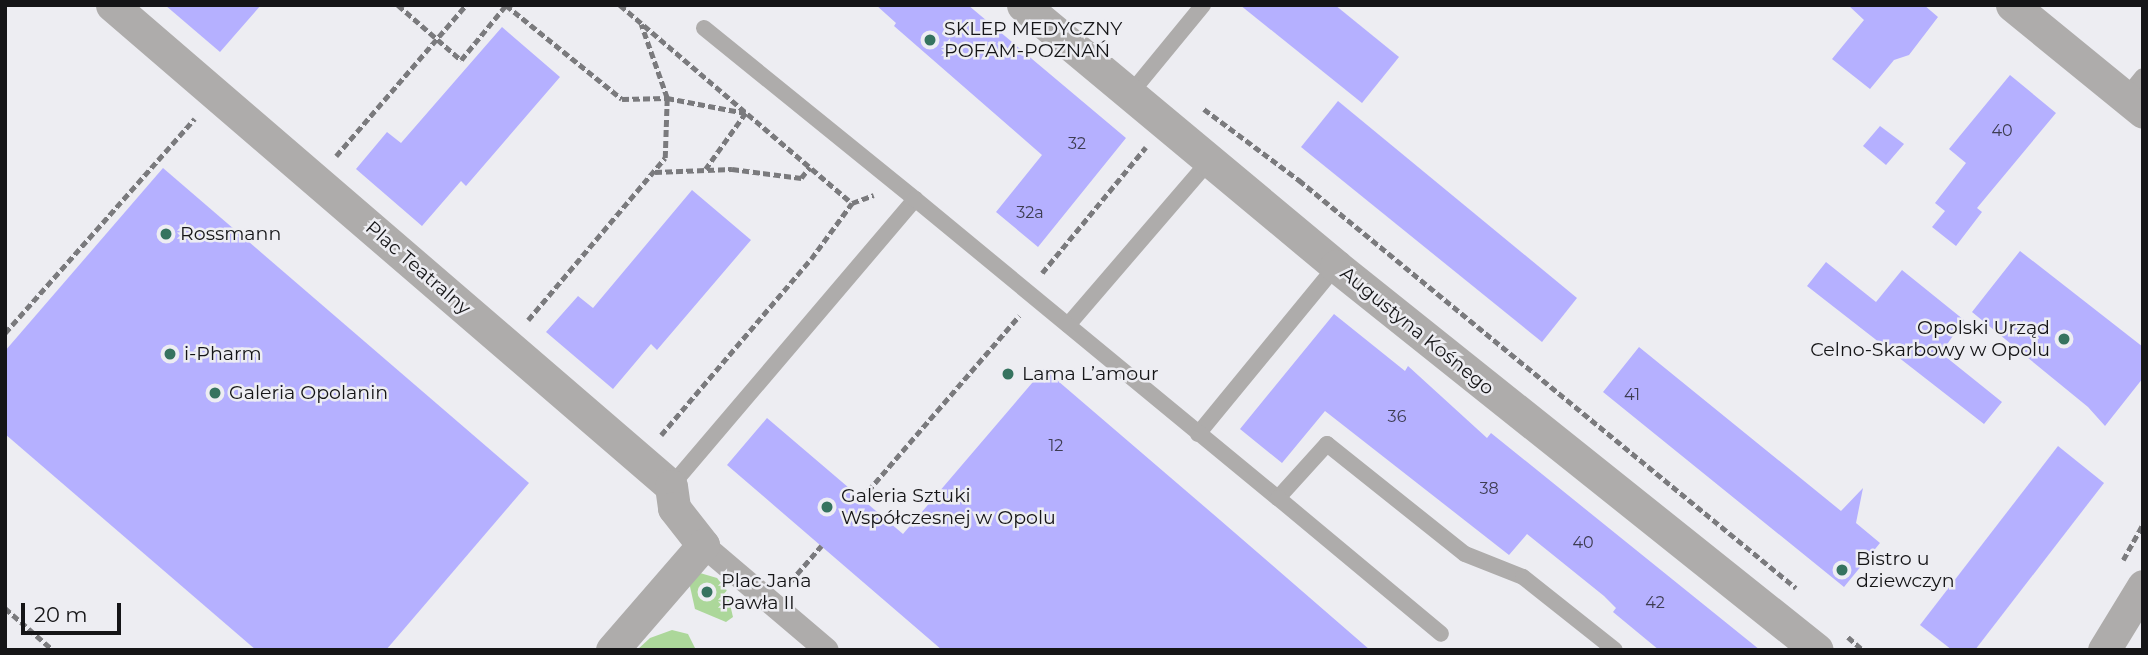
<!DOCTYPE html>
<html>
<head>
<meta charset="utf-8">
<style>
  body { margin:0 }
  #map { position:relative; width:2148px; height:655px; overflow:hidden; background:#ededf2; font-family:Montserrat,sans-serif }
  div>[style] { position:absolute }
  .green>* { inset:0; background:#acd79a }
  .building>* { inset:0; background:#b5b0ff }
  .path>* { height:4.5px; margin-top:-2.25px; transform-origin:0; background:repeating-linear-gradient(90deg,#7a7a7d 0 7px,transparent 0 10.5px) }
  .service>* { height:16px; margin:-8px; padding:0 8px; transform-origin:8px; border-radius:8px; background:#aeacab }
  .pedestrian>* { height:24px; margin:-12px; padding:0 12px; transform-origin:12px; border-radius:12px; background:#aeacab }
  .minor>* { height:33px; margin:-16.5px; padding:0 16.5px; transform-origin:16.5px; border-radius:16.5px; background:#aeacab }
  .dots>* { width:19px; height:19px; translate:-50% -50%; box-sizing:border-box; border:4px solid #ededf2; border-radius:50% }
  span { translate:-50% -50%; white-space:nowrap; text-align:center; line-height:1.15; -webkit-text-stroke:5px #ededf2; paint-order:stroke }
  .number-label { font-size:16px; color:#3d3c51 }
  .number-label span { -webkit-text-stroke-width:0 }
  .poi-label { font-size:19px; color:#151517 }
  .left { translate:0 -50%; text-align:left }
  .right { translate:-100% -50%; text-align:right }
  .street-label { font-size:19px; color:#151517 }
  .frame { position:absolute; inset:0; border:7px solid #151517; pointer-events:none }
  .scale { position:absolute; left:21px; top:603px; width:100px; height:32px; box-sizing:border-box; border:4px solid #151517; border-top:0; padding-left:9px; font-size:21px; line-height:24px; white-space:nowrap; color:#151517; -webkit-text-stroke:5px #ededf2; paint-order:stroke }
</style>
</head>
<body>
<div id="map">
  <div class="green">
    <i style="clip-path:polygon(700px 573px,717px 578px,726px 588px,733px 617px,726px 622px,695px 609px,689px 582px)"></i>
    <i style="clip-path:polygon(672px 630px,688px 634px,696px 650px,637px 650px,650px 638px)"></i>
  </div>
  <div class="building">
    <i style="clip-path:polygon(165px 5px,261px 5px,220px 52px)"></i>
    <i style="clip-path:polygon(876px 5px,968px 5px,1126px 138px,1038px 247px,996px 212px,1042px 155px,894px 26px,896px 23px)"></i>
    <i style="clip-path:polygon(1240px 5px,1335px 5px,1399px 57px,1362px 103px)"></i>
    <i style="clip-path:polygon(1848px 5px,1924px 5px,1938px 17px,1909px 55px,1894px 60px,1870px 89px,1832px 59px,1864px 20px)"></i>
    <i style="clip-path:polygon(502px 27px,560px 77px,466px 186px,461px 181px,422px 226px,356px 169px,387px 132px,401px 143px)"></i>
    <i style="clip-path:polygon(2010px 75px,2056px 113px,1977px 208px,1982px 212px,1956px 246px,1932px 227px,1945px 211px,1935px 203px,1966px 163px,1949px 149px)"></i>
    <i style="clip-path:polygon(1338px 101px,1577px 298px,1542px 342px,1301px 147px)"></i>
    <i style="clip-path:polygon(1880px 126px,1904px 144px,1886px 165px,1863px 146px)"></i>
    <i style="clip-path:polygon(163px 168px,529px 483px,386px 650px,256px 650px,5px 434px,5px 351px)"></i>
    <i style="clip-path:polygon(692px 190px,751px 240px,657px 350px,651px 344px,613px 389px,546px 332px,578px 296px,593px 308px)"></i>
    <i style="clip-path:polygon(2020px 251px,2143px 347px,2143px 378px,2105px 426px,2088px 407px,1972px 312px)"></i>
    <i style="clip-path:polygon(1826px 262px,1876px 302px,1902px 270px,1964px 320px,1941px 353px,2002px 402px,1984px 424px,1807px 286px)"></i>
    <i style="clip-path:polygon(1334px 314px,1405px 371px,1408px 366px,1487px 438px,1491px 433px,1760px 650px,1659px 650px,1613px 612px,1616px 608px,1604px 596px,1527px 534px,1509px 555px,1325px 411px,1282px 463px,1240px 429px)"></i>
    <i style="clip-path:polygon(1639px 347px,1841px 511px,1863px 488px,1856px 523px,1880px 543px,1844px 587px,1603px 392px)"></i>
    <i style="clip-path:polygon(1044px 369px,1220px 520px,1370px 650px,942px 650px,727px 465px,767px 418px,903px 534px)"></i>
    <i style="clip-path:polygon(2058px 446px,2104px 483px,1975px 650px,1952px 650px,1920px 625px)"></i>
  </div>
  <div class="path">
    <i style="left:398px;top:5px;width:84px;rotate:41.1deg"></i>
    <i style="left:461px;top:60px;width:71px;rotate:-50.7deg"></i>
    <i style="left:506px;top:5px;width:149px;rotate:39deg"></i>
    <i style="left:622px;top:99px;width:45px;rotate:-1.3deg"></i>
    <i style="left:667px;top:98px;width:80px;rotate:10.8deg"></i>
    <i style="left:746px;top:113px;width:69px;rotate:125.5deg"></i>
    <i style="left:620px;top:5px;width:305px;rotate:40.5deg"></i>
    <i style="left:852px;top:203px;width:23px;rotate:-20deg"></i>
    <i style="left:1204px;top:109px;width:119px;rotate:36.8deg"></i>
    <i style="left:1299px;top:180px;width:643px;rotate:39.38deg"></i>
    <i style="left:336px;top:156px;width:199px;rotate:-49.3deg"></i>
    <i style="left:655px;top:172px;width:77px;rotate:-2.2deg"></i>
    <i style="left:732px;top:169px;width:70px;rotate:7.4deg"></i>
    <i style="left:801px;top:178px;width:14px;rotate:-51deg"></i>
    <i style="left:1042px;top:273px;width:163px;rotate:-50.5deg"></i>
    <i style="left:528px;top:320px;width:212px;rotate:-49.8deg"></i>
    <i style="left:665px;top:158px;width:60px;rotate:-88.1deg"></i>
    <i style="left:667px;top:98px;width:78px;rotate:-109.4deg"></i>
    <i style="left:5px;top:333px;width:286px;rotate:-48.5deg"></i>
    <i style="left:661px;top:435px;width:231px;rotate:-49.6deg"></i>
    <i style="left:811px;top:259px;width:69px;rotate:-53.8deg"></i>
    <i style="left:861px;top:499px;width:242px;rotate:-49.2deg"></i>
    <i style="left:2123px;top:560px;width:41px;rotate:-60.9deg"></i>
    <i style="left:790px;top:582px;width:48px;rotate:-49.3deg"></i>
    <i style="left:5px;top:608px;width:64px;rotate:41.2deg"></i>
    <i style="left:1848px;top:637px;width:20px;rotate:41deg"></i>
  </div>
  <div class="service">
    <i style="left:704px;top:28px;width:272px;rotate:39deg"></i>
    <i style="left:1130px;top:94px;width:115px;rotate:-50.6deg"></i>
    <i style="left:2125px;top:98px;width:28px;rotate:-51deg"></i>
    <i style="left:1068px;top:325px;width:218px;rotate:-49.3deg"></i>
    <i style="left:1198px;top:434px;width:217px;rotate:-50.6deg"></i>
    <i style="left:671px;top:486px;width:377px;rotate:-49.6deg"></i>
    <i style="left:915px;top:199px;width:470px;rotate:39.5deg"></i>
    <i style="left:1278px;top:498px;width:73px;rotate:-47.8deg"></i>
    <i style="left:1327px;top:444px;width:176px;rotate:38.6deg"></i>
    <i style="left:1465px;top:554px;width:62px;rotate:21.6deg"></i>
    <i style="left:1523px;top:577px;width:117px;rotate:38.4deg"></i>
    <i style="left:1278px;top:498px;width:212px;rotate:39.8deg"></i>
  </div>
  <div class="pedestrian">
    <i style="left:703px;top:545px;width:162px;rotate:40.3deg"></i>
  </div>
  <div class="minor">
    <i style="left:112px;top:5px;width:737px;rotate:40.71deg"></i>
    <i style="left:671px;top:486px;width:22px;rotate:82deg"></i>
    <i style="left:674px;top:508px;width:47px;rotate:51.9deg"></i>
    <i style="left:703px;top:545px;width:139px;rotate:130.9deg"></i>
    <i style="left:1023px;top:5px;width:408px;rotate:39.8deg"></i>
    <i style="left:1336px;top:266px;width:615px;rotate:38.6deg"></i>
    <i style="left:2012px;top:5px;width:169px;rotate:39.2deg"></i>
    <i style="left:2104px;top:650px;width:75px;rotate:-58.6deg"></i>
  </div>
  <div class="dots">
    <i style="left:930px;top:40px;background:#36735f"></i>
    <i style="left:166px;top:234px;background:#36735f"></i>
    <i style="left:2064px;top:339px;background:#36735f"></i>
    <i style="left:170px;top:354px;background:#36735f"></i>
    <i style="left:1008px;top:374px;background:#36735f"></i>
    <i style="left:215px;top:393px;background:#36735f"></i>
    <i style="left:827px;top:507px;background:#36735f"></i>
    <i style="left:1842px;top:570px;background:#36735f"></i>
    <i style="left:707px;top:592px;background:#36735f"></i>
  </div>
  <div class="number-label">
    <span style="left:2002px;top:131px">40</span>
    <span style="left:1077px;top:144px">32</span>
    <span style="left:1030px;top:213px">32a</span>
    <span style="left:1632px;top:395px">41</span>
    <span style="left:1397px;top:417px">36</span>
    <span style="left:1056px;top:446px">12</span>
    <span style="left:1489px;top:489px">38</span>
    <span style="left:1583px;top:543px">40</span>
    <span style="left:1655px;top:603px">42</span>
  </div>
  <div class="poi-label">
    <span class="left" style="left:944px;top:40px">SKLEP MEDYCZNY<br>POFAM-POZNAŃ</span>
    <span class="left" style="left:180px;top:234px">Rossmann</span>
    <span class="right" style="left:2050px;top:339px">Opolski Urząd<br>Celno-Skarbowy w Opolu</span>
    <span class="left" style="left:184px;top:354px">i-Pharm</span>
    <span class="left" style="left:1022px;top:374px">Lama L’amour</span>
    <span class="left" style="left:229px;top:393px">Galeria Opolanin</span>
    <span class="left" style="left:841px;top:507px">Galeria Sztuki<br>Współczesnej w Opolu</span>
    <span class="left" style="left:1856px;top:570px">Bistro u<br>dziewczyn</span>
    <span class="left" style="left:721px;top:592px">Plac Jana<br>Pawła II</span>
  </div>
  <div class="street-label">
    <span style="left:418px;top:268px;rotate:41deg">Plac Teatralny</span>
    <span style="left:1417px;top:331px;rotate:39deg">Augustyna Kośnego</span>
  </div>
  <div class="frame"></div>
  <div class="scale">20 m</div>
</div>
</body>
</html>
